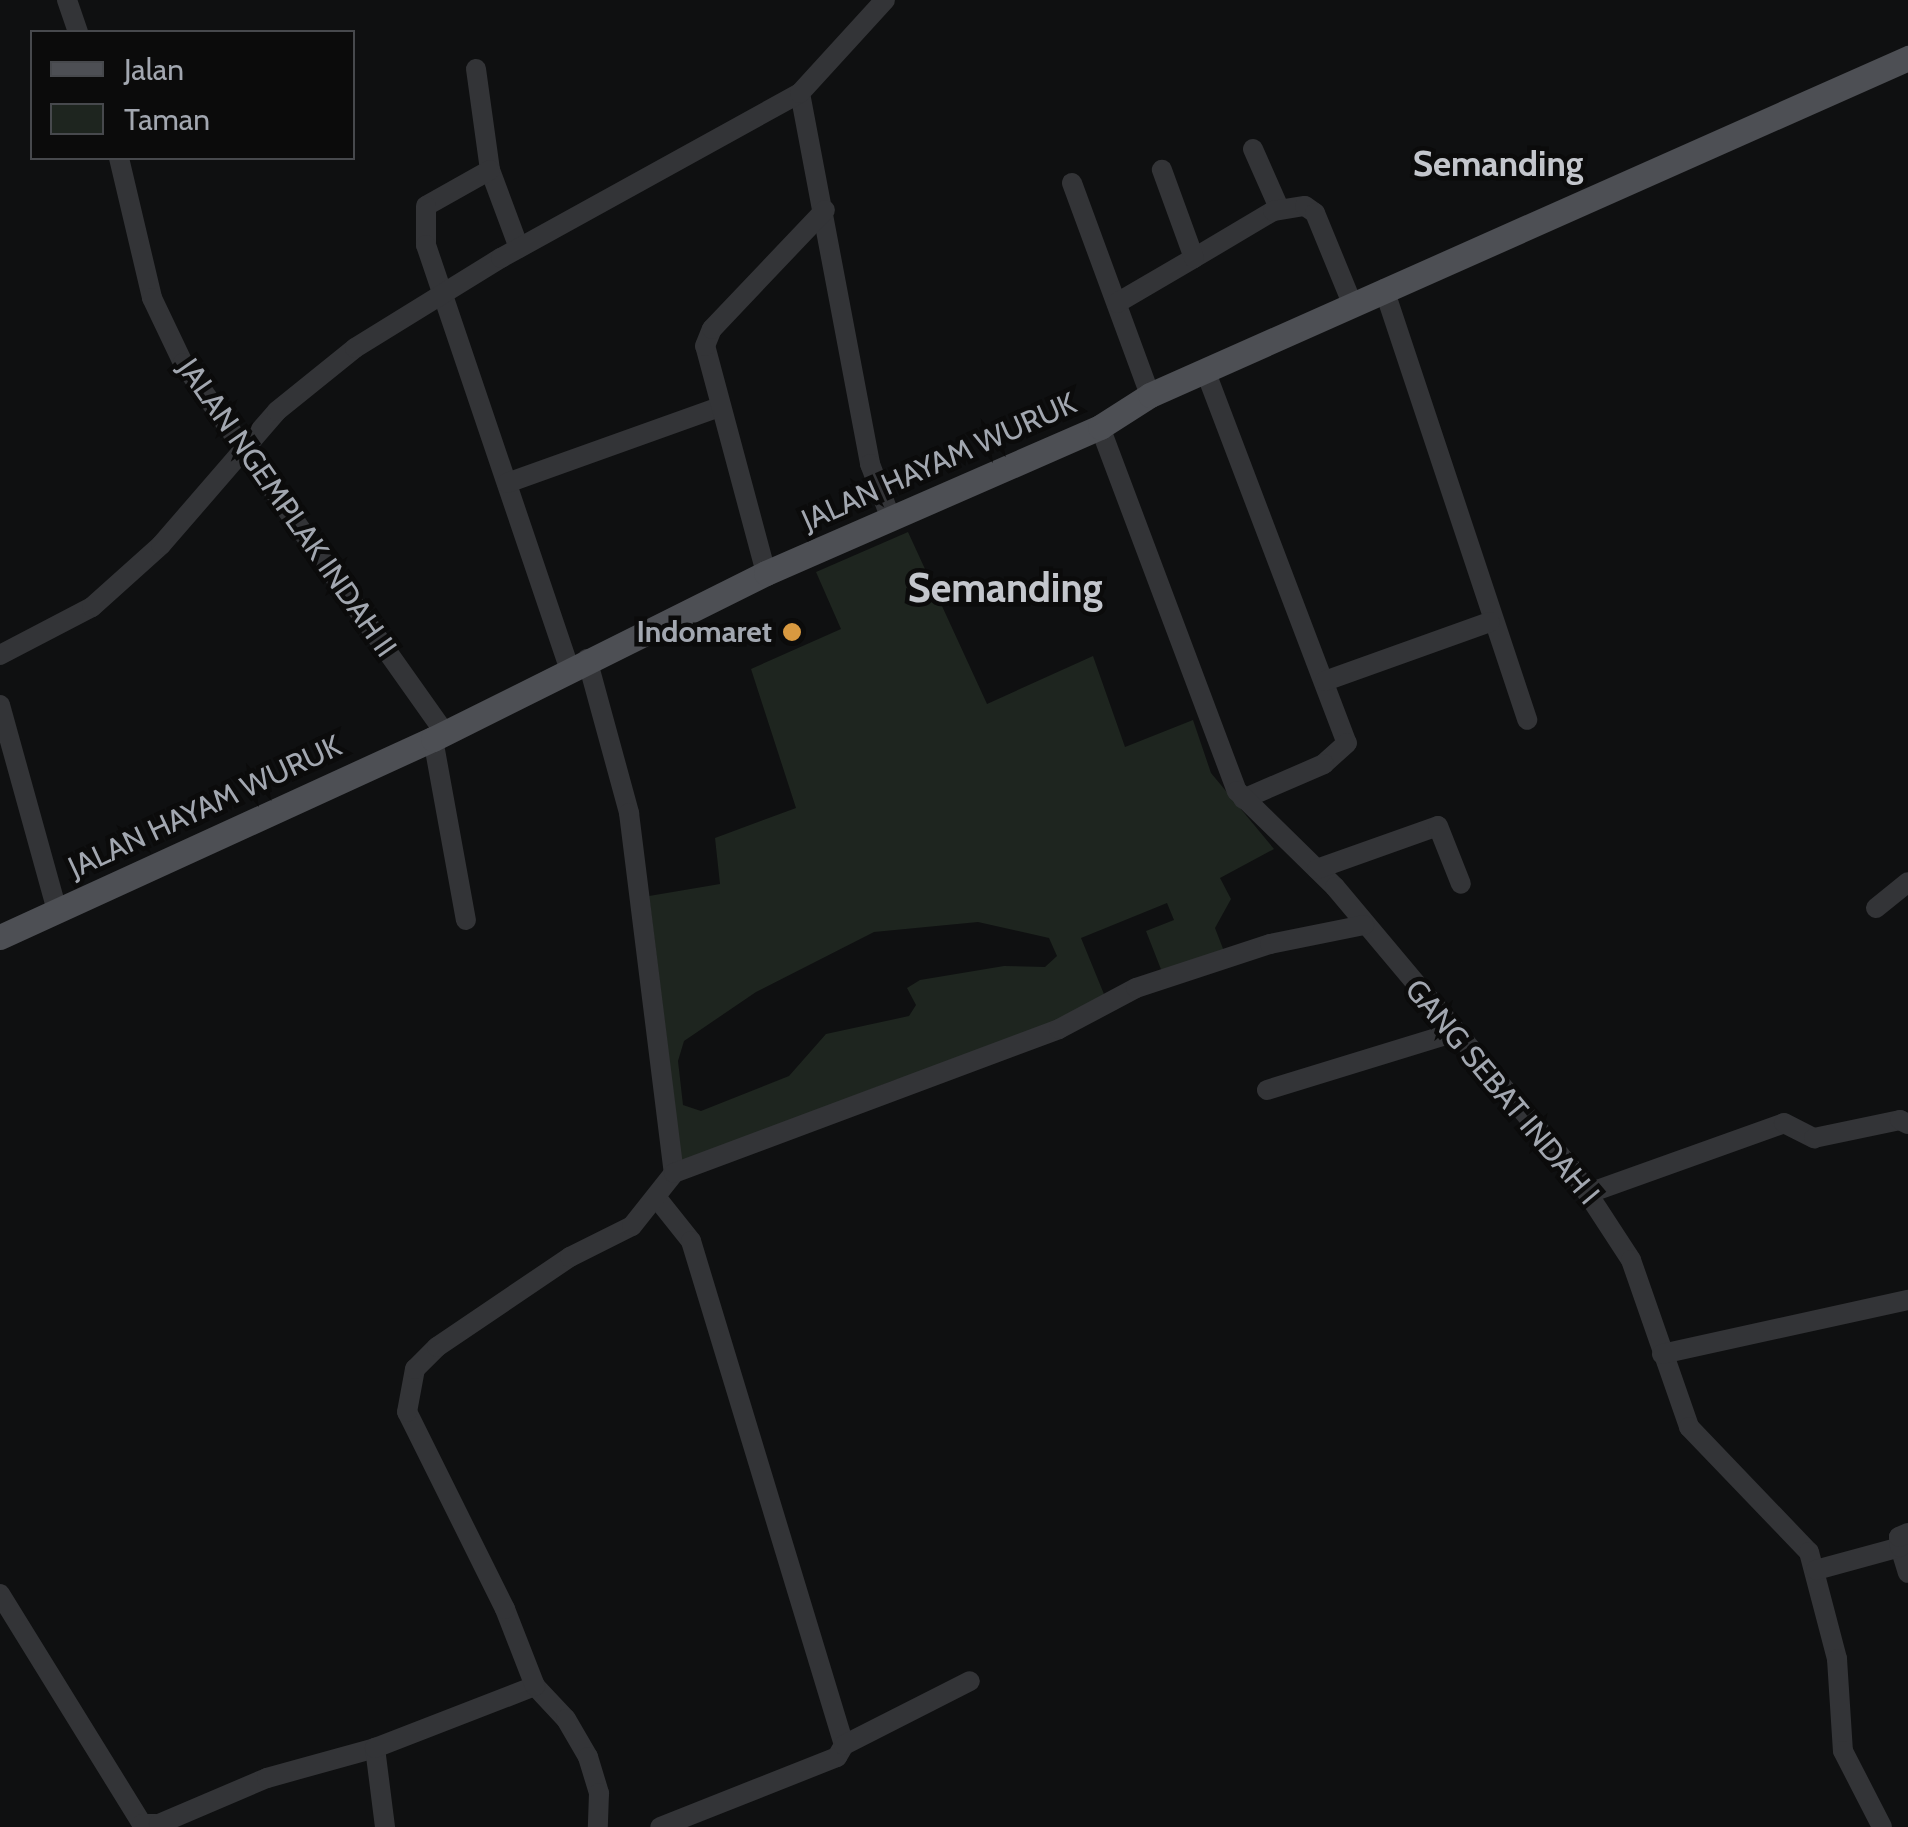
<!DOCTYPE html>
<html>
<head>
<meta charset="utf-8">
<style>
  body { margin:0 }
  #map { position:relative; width:1908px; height:1827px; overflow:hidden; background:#0f1011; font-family:Cabin,sans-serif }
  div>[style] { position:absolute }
  .green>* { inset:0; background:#1e251f }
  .minor>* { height:20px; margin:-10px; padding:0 10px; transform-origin:10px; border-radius:10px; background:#333437 }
  .major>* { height:25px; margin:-12.5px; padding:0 12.5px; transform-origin:12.5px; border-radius:12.5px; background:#4d4f54 }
  .dots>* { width:28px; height:28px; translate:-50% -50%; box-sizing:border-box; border:5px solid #0b0b0b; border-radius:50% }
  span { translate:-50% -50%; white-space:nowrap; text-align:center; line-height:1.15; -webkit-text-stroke:9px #0b0b0b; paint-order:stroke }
  .street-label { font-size:30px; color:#a2a7b0 }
  .poi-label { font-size:30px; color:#a2a7b0; font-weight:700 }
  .right { translate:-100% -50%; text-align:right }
  .quarter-label { font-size:35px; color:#c3c6cc; font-weight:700 }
  .district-label { font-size:40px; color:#c3c6cc; font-weight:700 }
  .legend { position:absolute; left:30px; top:30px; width:325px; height:130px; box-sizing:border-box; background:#0b0b0b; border:2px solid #47494d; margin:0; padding:12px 18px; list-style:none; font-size:30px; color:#a2a7b0 }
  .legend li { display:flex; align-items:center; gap:20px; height:50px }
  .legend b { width:50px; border:2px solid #47494d }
</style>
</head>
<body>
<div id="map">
  <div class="green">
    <i style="clip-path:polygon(evenodd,908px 532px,987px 704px,1093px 656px,1125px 747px,1193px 720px,1211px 773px,1274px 849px,1220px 878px,1231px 899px,1215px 928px,1227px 959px,1164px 977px,1146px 931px,1174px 920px,1167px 903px,1081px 938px,1106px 999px,1021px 1041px,892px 1081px,682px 1164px,649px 896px,720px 884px,715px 838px,796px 808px,751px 669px,841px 629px,816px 572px,908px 532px,978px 922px,1049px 938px,1057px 956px,1045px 967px,1004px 966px,920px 980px,907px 988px,916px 1005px,909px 1016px,826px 1034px,789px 1076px,701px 1111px,683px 1105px,678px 1061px,684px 1041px,756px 992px,874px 932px,978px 922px)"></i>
  </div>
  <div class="minor">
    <i style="left:67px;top:0;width:34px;rotate:71deg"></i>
    <i style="left:476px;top:69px;width:102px;rotate:82.1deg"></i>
    <i style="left:490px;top:170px;width:83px;rotate:69.6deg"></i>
    <i style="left:800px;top:93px;width:378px;rotate:79.3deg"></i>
    <i style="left:870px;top:464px;width:59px;rotate:69.1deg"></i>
    <i style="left:1253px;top:149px;width:64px;rotate:66.2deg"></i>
    <i style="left:119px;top:158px;width:144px;rotate:76.7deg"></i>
    <i style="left:152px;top:298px;width:72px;rotate:64.5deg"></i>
    <i style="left:183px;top:363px;width:453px;rotate:54.7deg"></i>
    <i style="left:490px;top:170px;width:73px;rotate:150.6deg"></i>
    <i style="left:426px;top:206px;width:39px;rotate:90deg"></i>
    <i style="left:426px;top:245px;width:447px;rotate:71.3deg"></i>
    <i style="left:1072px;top:183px;width:226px;rotate:69.8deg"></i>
    <i style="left:1194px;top:258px;width:92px;rotate:-30.7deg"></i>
    <i style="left:1273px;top:211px;width:32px;rotate:-9deg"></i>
    <i style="left:1305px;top:206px;width:12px;rotate:35deg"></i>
    <i style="left:1315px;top:213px;width:97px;rotate:67.7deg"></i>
    <i style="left:1384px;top:289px;width:454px;rotate:71.6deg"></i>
    <i style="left:1117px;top:303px;width:89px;rotate:-30.3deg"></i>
    <i style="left:1194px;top:258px;width:94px;rotate:-110deg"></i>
    <i style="left:1205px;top:370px;width:399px;rotate:69.2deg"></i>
    <i style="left:1347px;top:743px;width:31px;rotate:138deg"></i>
    <i style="left:1324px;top:764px;width:88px;rotate:156.6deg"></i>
    <i style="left:1100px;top:427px;width:389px;rotate:69.4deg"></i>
    <i style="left:1237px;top:791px;width:137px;rotate:44.4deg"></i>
    <i style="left:1335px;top:887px;width:371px;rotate:50deg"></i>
    <i style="left:1573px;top:1171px;width:106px;rotate:56.9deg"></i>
    <i style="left:1631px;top:1260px;width:177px;rotate:70.8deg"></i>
    <i style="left:1689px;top:1427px;width:173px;rotate:46.2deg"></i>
    <i style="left:1809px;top:1552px;width:111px;rotate:75.3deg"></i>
    <i style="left:1837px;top:1659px;width:92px;rotate:86.3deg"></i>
    <i style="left:1843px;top:1751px;width:85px;rotate:62.8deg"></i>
    <i style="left:507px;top:483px;width:223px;rotate:-19.7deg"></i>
    <i style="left:766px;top:573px;width:235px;rotate:-105deg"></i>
    <i style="left:705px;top:346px;width:18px;rotate:-68deg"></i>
    <i style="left:712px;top:329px;width:164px;rotate:-46.5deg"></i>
    <i style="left:0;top:655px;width:104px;rotate:-27.6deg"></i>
    <i style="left:92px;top:607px;width:93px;rotate:-41.9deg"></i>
    <i style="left:161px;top:545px;width:177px;rotate:-49.1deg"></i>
    <i style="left:277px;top:411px;width:100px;rotate:-38.9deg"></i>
    <i style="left:355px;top:348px;width:172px;rotate:-31.7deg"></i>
    <i style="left:501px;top:258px;width:342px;rotate:-28.9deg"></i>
    <i style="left:800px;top:93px;width:126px;rotate:-47.6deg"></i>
    <i style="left:587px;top:659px;width:160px;rotate:74.7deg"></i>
    <i style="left:629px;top:813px;width:363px;rotate:82.9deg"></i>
    <i style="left:1325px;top:681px;width:175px;rotate:-19.7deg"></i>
    <i style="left:0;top:705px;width:214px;rotate:74.5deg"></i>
    <i style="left:433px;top:739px;width:184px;rotate:79.7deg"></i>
    <i style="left:1317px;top:869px;width:128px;rotate:-19.6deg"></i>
    <i style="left:1438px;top:826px;width:62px;rotate:68.4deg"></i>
    <i style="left:1876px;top:908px;width:41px;rotate:-39.1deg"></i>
    <i style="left:1267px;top:1090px;width:194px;rotate:-17.1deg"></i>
    <i style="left:1589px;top:1193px;width:207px;rotate:-19.7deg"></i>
    <i style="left:1784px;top:1123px;width:34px;rotate:27deg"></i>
    <i style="left:1814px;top:1138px;width:88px;rotate:-11.8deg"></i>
    <i style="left:1900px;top:1120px;width:9px;rotate:27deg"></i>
    <i style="left:656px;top:1197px;width:56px;rotate:51.5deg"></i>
    <i style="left:691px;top:1241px;width:527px;rotate:73.11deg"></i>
    <i style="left:844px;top:1745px;width:14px;rotate:120deg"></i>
    <i style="left:837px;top:1757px;width:190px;rotate:158.4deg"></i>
    <i style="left:1662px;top:1354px;width:252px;rotate:-12.4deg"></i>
    <i style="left:1900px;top:1547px;width:27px;rotate:73deg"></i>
    <i style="left:1816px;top:1570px;width:87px;rotate:-15.3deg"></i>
    <i style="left:1900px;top:1547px;width:10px;rotate:-96deg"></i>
    <i style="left:1899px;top:1537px;width:10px;rotate:-24deg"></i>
    <i style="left:0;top:1594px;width:270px;rotate:58.3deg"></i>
    <i style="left:142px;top:1824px;width:17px"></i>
    <i style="left:159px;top:1824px;width:117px;rotate:-23.1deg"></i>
    <i style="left:267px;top:1778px;width:112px;rotate:-15.5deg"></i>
    <i style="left:535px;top:1686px;width:45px;rotate:46.8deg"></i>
    <i style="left:566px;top:1719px;width:44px;rotate:59.9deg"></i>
    <i style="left:588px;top:1757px;width:38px;rotate:73deg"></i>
    <i style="left:599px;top:1793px;width:34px;rotate:92deg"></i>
    <i style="left:844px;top:1745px;width:141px;rotate:-26.9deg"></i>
    <i style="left:385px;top:1827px;width:80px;rotate:-97.2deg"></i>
    <i style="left:375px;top:1748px;width:172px;rotate:-21.2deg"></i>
    <i style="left:535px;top:1686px;width:83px;rotate:-111.3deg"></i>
    <i style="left:505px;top:1609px;width:220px;rotate:-116.4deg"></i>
    <i style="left:407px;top:1412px;width:44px;rotate:-79.5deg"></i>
    <i style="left:415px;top:1369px;width:31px;rotate:-45deg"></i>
    <i style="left:437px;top:1347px;width:161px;rotate:-34.1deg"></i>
    <i style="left:570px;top:1257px;width:69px;rotate:-26.6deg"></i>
    <i style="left:632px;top:1226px;width:68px;rotate:-51.6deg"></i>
    <i style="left:674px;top:1173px;width:411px;rotate:-20.5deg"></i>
    <i style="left:1059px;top:1029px;width:87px;rotate:-28deg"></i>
    <i style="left:1136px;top:988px;width:141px;rotate:-18.2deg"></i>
    <i style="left:1270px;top:944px;width:96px;rotate:-11.4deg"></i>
  </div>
  <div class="major">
    <i style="left:0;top:937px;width:476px;rotate:-24.6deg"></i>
    <i style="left:433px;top:739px;width:372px;rotate:-26.5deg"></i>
    <i style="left:766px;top:573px;width:365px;rotate:-23.6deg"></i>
    <i style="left:1100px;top:427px;width:59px;rotate:-32.6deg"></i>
    <i style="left:1150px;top:395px;width:830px;rotate:-23.97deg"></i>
  </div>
  <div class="dots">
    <i style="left:792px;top:632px;background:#d89940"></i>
  </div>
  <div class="street-label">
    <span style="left:939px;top:462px;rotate:-24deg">JALAN HAYAM WURUK</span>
    <span style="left:287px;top:508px;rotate:55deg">JALAN NGEMPLAK INDAH II</span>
    <span style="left:205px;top:807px;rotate:-25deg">JALAN HAYAM WURUK</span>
    <span style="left:1502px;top:1092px;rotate:50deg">GANG SEBAT INDAH I</span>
  </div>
  <div class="poi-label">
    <span class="right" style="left:772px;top:632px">Indomaret</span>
  </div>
  <div class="quarter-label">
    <span style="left:1498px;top:164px">Semanding</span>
  </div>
  <div class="district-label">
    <span style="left:1005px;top:588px">Semanding</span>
  </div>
  <ul class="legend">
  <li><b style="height:12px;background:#4d4f54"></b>Jalan</li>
  <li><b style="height:28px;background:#1e251f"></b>Taman</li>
  </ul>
</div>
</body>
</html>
